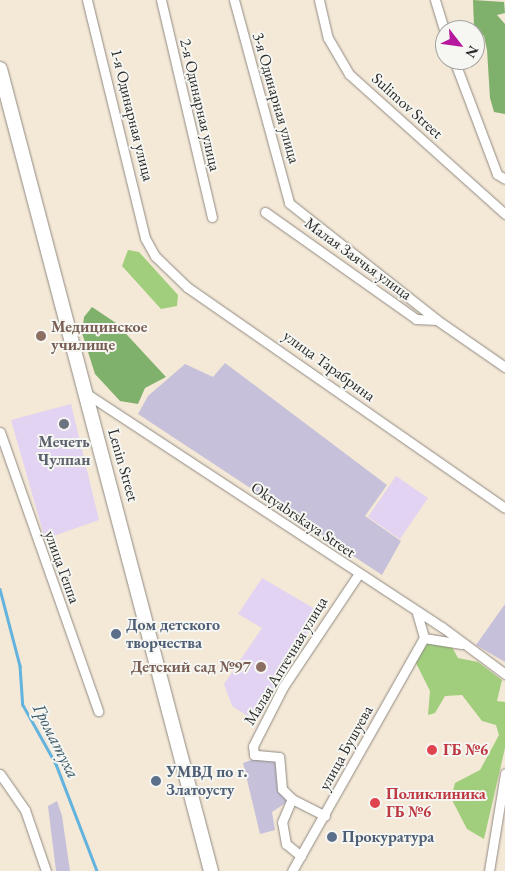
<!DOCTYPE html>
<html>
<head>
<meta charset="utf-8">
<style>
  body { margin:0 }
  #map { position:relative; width:505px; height:871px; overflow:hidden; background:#f4e8d7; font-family:"EB Garamond",serif }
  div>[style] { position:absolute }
  .built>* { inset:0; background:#e3d3f2 }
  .industrial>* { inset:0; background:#c6c0da }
  .green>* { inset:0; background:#a1ce7c }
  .forest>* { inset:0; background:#80b16c }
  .stream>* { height:2.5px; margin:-1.25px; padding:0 1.25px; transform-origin:1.25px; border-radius:1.25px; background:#62b3dd }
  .roads { filter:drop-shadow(0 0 1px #908a81) drop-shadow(0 0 1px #908a81) }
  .minor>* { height:9px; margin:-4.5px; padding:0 4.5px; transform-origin:4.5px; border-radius:4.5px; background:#fff }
  .primary>* { height:14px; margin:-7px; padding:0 7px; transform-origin:7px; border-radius:7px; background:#fff }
  .dots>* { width:14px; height:14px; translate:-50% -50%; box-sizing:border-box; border:2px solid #f6f6f2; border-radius:50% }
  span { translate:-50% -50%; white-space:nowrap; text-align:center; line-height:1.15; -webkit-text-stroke:4px #f6f6f2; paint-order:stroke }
  .street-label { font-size:16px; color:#2b2b2b }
  .education-label { font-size:16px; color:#785e54; font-weight:700 }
  .left { translate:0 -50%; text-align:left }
  .right { translate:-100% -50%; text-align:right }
  .worship-label { font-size:16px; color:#5b616d; font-weight:700 }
  .service-label { font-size:16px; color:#4e5e75; font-weight:700 }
  .health-label { font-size:16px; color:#be3a42; font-weight:700 }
  .water-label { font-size:18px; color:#3e5b69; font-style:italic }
  .north { position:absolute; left:435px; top:20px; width:50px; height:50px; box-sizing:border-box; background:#f6f6f2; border:1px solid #a5a5a2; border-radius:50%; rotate:120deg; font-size:14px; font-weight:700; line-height:20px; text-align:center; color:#2b2b2b }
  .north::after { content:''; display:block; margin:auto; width:18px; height:22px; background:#b5179e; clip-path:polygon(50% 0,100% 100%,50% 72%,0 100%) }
</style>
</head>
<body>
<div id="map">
  <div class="built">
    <i style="clip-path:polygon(71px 404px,99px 520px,45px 539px,11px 420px)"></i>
    <i style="clip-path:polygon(396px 476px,428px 498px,400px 539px,368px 517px)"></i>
    <i style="clip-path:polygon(262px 578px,320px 612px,254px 720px,232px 706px,224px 684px,262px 628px,238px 614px)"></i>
  </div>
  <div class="industrial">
    <i style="clip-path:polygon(225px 363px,387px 485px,365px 516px,401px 541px,382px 575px,138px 414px,148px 396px,185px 364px,213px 377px)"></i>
    <i style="clip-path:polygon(505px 604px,505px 662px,476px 645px)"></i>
    <i style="clip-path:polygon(257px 758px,277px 758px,287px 802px,272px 812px,275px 830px,260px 834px,243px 763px)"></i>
    <i style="clip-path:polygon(57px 801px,62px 816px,70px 871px,56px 871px,48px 806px)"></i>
  </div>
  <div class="green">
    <i style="clip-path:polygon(128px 250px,139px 252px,178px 295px,177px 306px,161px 309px,122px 266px)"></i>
    <i style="clip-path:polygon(428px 643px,452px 647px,458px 658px,478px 662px,502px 680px,497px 701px,505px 702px,505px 748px,484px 839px,467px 829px,451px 798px,455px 783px,480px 770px,499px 735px,496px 725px,482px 721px,462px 695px,445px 696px,435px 713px,428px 715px,430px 691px,415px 661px)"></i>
  </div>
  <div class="forest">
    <i style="clip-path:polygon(473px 0,504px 2px,505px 13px,497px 15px,505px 24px,505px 114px,494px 112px,490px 98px,487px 50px,484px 36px,474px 27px)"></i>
    <i style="clip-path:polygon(92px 307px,116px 323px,166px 377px,145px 388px,138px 404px,120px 401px,95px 374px,82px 333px,84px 317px)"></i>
  </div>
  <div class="stream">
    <i style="left:0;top:589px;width:80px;rotate:75.4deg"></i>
    <i style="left:20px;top:666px;width:39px;rotate:86deg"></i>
    <i style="left:23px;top:705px;width:68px;rotate:60.8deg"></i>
    <i style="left:56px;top:764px;width:115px;rotate:69deg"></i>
  </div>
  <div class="roads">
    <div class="minor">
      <i style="left:87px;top:0;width:245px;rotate:76.3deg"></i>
      <i style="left:145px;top:238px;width:21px;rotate:61deg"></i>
      <i style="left:155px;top:256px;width:45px;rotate:44.1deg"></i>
      <i style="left:187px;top:287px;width:387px;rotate:34.8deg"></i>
      <i style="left:161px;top:0;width:223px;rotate:76.8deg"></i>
      <i style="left:234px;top:0;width:210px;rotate:74.8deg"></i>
      <i style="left:289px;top:203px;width:189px;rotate:38.3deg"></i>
      <i style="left:437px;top:320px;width:83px;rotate:34.7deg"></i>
      <i style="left:319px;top:0;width:39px;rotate:77deg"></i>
      <i style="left:328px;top:38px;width:42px;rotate:59.7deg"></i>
      <i style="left:349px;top:74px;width:210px;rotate:41.9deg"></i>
      <i style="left:435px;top:0;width:34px;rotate:73deg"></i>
      <i style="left:454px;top:60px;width:122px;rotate:69.3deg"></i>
      <i style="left:497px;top:174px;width:9px;rotate:32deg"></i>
      <i style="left:265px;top:212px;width:185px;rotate:35.3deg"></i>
      <i style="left:416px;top:319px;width:21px;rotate:3deg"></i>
      <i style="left:84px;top:392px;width:428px;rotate:33.3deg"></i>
      <i style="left:442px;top:627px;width:79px;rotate:36.7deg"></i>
      <i style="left:0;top:432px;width:296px;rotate:70.6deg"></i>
      <i style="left:417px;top:613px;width:26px;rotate:74deg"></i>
      <i style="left:424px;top:638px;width:38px;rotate:9deg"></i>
      <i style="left:0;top:774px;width:44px;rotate:55.2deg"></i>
      <i style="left:25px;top:810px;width:65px;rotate:71deg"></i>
      <i style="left:292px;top:799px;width:37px;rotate:27deg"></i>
      <i style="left:301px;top:856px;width:19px;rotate:-141deg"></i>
      <i style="left:286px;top:844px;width:22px;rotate:-100deg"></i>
      <i style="left:282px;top:822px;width:25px;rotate:-67deg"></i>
      <i style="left:292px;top:799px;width:14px;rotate:-135deg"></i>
      <i style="left:282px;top:789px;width:32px;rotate:-95deg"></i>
      <i style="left:279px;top:757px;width:25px;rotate:-175deg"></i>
      <i style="left:254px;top:755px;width:9px;rotate:-96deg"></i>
      <i style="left:253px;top:746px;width:66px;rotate:-63deg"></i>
      <i style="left:283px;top:687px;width:135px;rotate:-56.2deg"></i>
      <i style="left:292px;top:871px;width:268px;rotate:-60.5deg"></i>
      <i style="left:489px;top:871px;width:99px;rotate:-80.7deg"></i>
    </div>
    <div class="primary">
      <i style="left:0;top:69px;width:829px;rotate:75.26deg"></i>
    </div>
  </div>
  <div class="dots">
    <i style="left:41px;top:336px;background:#8d6e63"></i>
    <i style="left:64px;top:424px;background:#6b7280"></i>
    <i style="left:116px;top:634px;background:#5c6f8a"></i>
    <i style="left:261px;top:667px;background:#8d6e63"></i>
    <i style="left:432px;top:750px;background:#e0444e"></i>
    <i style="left:156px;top:781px;background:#5c6f8a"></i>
    <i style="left:375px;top:803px;background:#e0444e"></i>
    <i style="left:332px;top:837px;background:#5c6f8a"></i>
  </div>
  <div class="street-label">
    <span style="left:276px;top:98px;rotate:74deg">3-я Одинарная улица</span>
    <span style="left:200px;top:105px;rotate:77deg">2-я Одинарная улица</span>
    <span style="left:407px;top:106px;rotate:42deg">Sulimov Street</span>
    <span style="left:132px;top:115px;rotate:76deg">1-я Одинарная улица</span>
    <span style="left:358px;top:259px;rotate:36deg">Малая Заячья улица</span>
    <span style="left:329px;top:366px;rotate:36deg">улица Тарабрина</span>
    <span style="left:123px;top:465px;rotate:74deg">Lenin Street</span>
    <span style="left:303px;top:520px;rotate:34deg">Oktyabrskaya Street</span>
    <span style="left:62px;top:567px;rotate:70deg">улица Геппа</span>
    <span style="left:286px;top:661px;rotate:-59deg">Малая Аптечная улица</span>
    <span style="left:346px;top:748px;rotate:-61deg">улица Бушуева</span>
  </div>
  <div class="education-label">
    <span class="left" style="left:51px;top:336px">Медицинское<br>училище</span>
    <span class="right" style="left:251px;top:667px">Детский сад №97</span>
  </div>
  <div class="worship-label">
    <span style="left:64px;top:451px">Мечеть<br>Чулпан</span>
  </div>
  <div class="service-label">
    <span class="left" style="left:126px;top:634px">Дом детского<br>творчества</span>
    <span class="left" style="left:166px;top:781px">УМВД по г.<br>Златоусту</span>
    <span class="left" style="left:342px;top:837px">Прокуратура</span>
  </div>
  <div class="health-label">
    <span class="left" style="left:443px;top:750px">ГБ №6</span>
    <span class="left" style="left:386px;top:803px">Поликлиника<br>ГБ №6</span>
  </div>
  <div class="water-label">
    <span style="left:56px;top:741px;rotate:63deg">Громатуха</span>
  </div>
  <div class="north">N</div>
</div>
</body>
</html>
